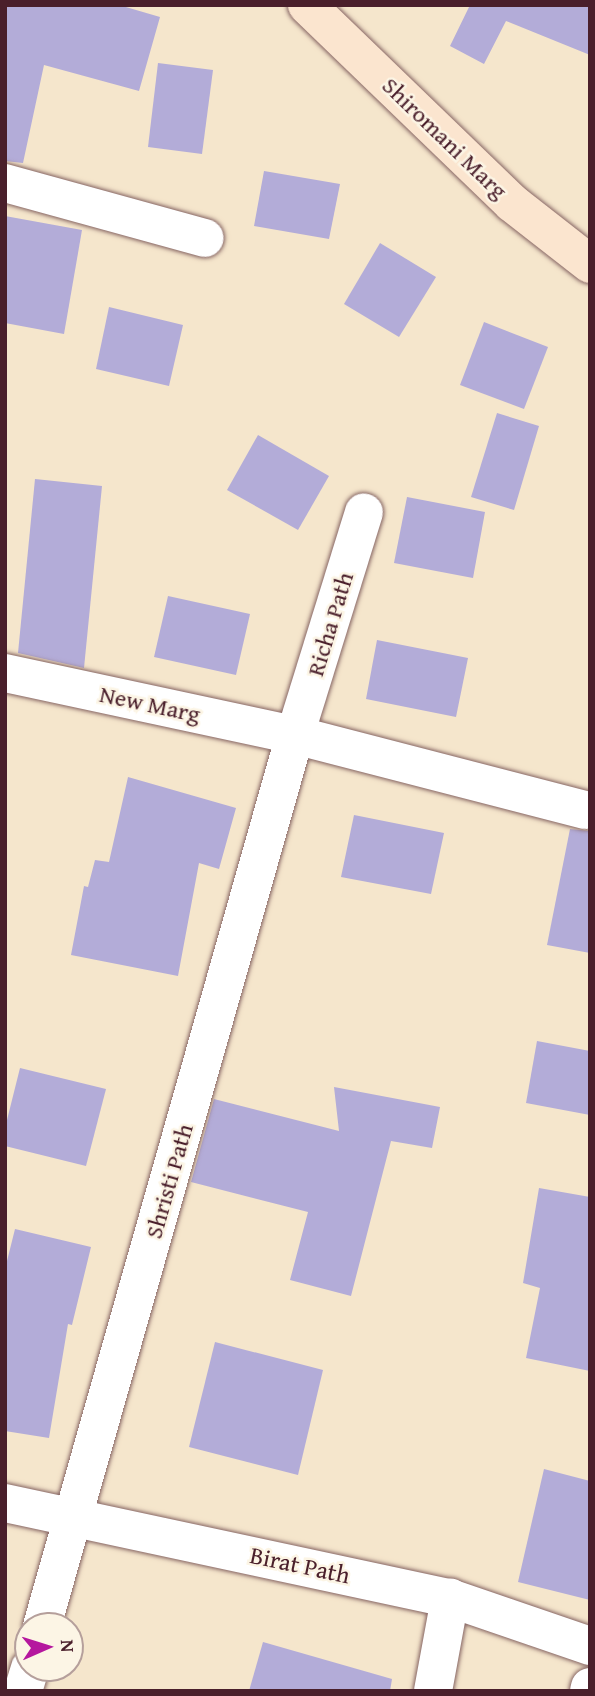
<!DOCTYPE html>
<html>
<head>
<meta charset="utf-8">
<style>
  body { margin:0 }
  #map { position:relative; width:595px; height:1696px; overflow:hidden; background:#f5e6cc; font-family:"Gentium Book Plus",serif }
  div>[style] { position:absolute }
  .building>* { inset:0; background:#b3acd8 }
  .roads { filter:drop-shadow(0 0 2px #866563) drop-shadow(0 0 2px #866563) }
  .street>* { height:38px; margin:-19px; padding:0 19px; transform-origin:19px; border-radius:19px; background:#fff }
  .secondary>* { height:38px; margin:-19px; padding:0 19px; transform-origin:19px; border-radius:19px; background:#fbe5cf }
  span { translate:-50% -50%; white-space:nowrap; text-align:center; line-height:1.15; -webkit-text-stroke:5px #fcf5e5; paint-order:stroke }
  .street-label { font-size:24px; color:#4a1f2b }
  .frame { position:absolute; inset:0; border:7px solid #4a1f2b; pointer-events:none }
  .north { position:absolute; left:14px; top:1612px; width:70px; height:70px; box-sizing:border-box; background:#fcf5e5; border:2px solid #b59f9b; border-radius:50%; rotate:87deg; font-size:19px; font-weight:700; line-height:28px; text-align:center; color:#4a1f2b }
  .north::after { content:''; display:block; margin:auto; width:24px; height:32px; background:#b5179e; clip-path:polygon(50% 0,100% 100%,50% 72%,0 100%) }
</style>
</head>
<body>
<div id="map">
  <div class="building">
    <i style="clip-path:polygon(5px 5px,119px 5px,160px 17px,139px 91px,44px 65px,23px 163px,5px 161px)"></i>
    <i style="clip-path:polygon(470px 5px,590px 5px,590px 55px,506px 21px,484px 64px,450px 46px)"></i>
    <i style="clip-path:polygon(158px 63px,213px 70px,202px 154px,148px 147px)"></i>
    <i style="clip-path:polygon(264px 171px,340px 184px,329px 239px,254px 226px)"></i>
    <i style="clip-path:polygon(5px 216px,82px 230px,64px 334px,5px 323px)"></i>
    <i style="clip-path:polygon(380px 243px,436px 277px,399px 337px,344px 304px)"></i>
    <i style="clip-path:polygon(109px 307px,183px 325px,169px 386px,96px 369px)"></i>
    <i style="clip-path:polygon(484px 322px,548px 347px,524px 409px,460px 385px)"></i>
    <i style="clip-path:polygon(497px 413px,539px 426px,514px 510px,471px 497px)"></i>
    <i style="clip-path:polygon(258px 435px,329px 476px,298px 530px,227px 490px)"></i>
    <i style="clip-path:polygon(35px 479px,102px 486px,84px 668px,18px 653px)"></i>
    <i style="clip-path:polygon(407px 497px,485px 512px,473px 578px,394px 563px)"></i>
    <i style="clip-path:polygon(168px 596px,250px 614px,236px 675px,154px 657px)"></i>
    <i style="clip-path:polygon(377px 640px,468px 658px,456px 717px,366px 699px)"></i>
    <i style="clip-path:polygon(128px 777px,236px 808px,219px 869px,199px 863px,178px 976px,71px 955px,84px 886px,88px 887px,95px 860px,109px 862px)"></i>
    <i style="clip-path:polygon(354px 815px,444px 833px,431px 894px,341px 877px)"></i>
    <i style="clip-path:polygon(570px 829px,590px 831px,590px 953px,547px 945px)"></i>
    <i style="clip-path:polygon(537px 1041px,590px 1051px,590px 1115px,526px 1103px)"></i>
    <i style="clip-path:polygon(20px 1068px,106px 1089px,86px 1166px,5px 1146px,5px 1128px)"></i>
    <i style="clip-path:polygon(334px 1087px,440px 1107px,432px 1148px,391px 1141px,351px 1296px,290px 1280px,308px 1212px,191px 1182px,214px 1099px,339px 1131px)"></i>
    <i style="clip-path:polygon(539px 1188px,590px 1197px,590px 1371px,526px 1358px,540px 1288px,523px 1283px)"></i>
    <i style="clip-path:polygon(15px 1229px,91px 1247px,72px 1325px,68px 1324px,49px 1438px,5px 1431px,5px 1269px)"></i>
    <i style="clip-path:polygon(215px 1342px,323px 1370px,298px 1475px,189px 1447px)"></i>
    <i style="clip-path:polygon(544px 1469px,590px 1481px,590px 1600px,518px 1582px)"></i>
    <i style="clip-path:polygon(263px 1642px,392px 1679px,390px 1691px,249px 1691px)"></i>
  </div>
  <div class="roads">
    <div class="street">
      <i style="left:5px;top:183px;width:207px;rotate:15.4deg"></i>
      <i style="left:5px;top:673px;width:297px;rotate:12.1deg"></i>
      <i style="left:295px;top:735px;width:300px;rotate:14.5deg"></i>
      <i style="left:5px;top:1503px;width:455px;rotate:12.1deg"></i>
      <i style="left:450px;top:1598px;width:148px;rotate:18.9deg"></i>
      <i style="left:42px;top:1626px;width:926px;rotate:-74.15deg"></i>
      <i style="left:295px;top:735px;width:233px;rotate:-72.8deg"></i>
      <i style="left:23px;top:1691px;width:24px;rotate:-73deg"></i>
      <i style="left:433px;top:1691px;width:95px;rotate:-79.6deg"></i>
      <i style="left:589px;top:1691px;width:4px;rotate:-76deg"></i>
    </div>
    <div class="secondary">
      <i style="left:307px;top:5px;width:285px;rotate:44deg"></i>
      <i style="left:512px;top:203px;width:99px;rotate:38deg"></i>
    </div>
  </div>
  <div class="street-label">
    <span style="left:445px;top:138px;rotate:44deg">Shiromani Marg</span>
    <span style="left:330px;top:624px;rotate:-73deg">Richa Path</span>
    <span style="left:150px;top:704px;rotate:12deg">New Marg</span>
    <span style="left:169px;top:1181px;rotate:-74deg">Shristi Path</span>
    <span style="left:300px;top:1565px;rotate:12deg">Birat Path</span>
  </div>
  <div class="frame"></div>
  <div class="north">N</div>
</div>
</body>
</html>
